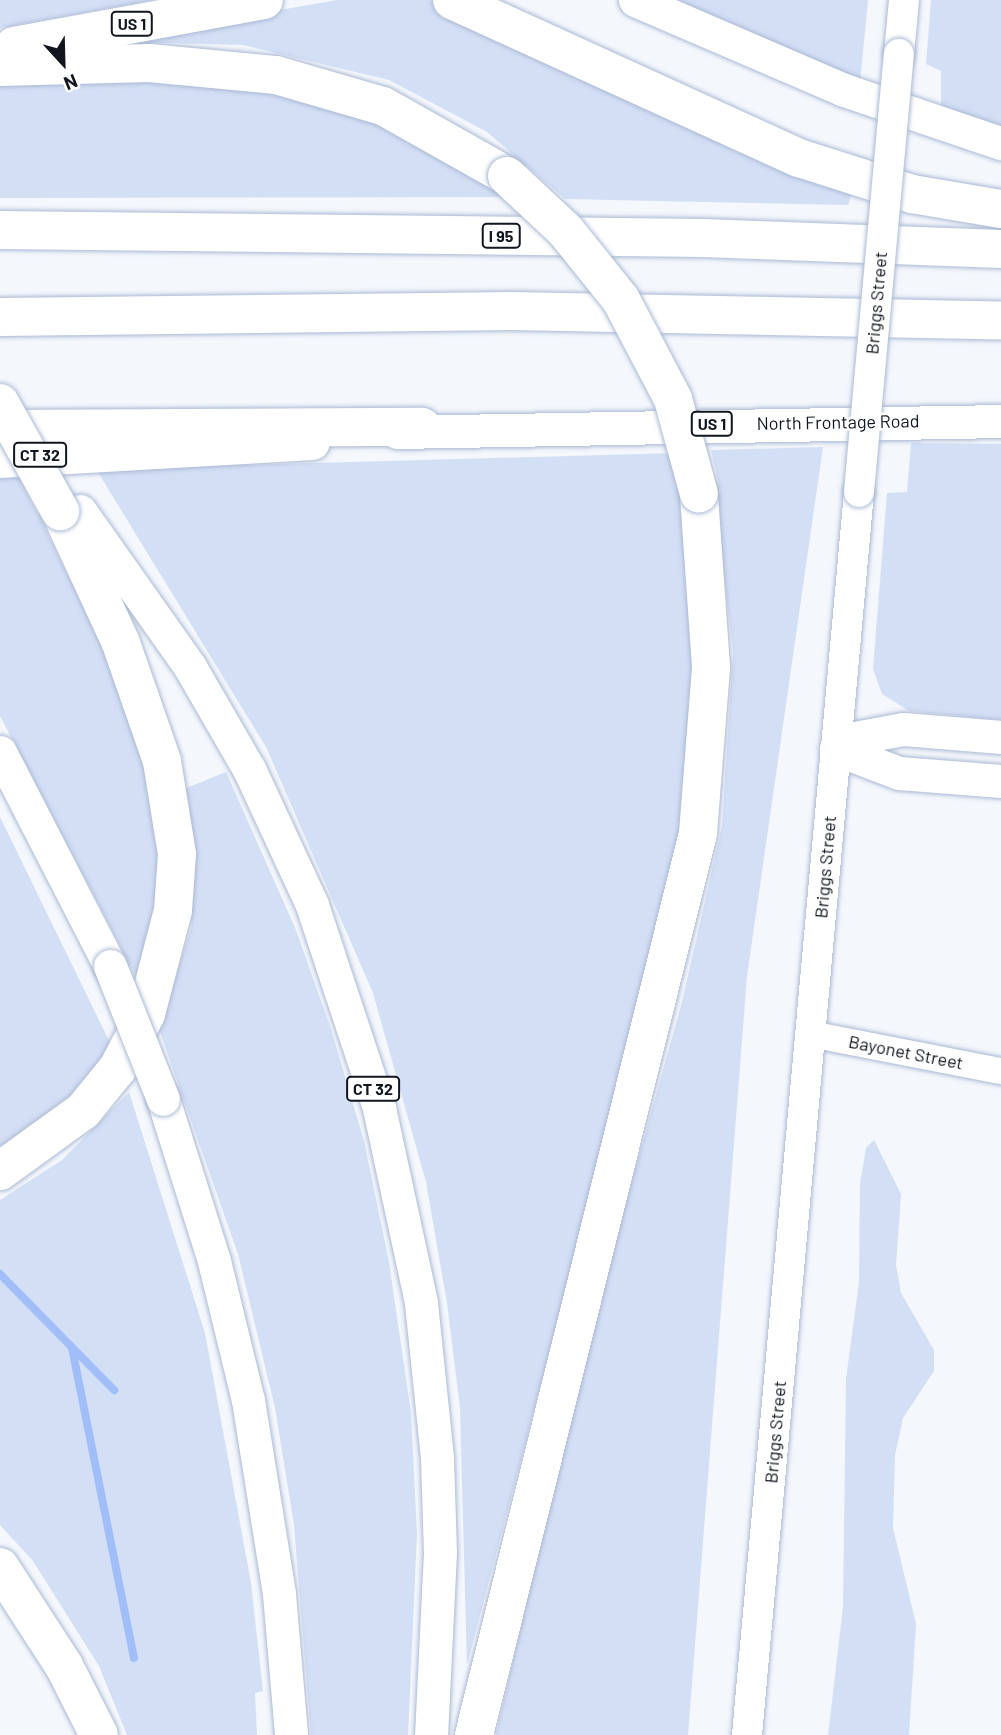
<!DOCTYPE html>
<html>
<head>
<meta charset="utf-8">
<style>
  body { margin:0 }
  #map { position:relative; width:1001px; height:1735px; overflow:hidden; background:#f4f7fc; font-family:Barlow,sans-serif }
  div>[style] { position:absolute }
  .green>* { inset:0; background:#d3dff5 }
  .stream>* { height:8px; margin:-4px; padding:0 4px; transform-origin:4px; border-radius:4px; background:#a2bef8 }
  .roads { filter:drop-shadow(0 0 2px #abb9d4) drop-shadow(0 0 2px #abb9d4) }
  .tertiary>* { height:26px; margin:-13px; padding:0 13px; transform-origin:13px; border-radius:13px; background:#fff }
  .secondary>* { height:30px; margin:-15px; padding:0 15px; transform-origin:15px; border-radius:15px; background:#fff }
  .primary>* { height:33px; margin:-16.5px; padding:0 16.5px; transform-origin:16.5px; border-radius:16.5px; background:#fff }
  .motorway>* { height:38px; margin:-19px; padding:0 19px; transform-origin:19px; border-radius:19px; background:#fff }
  .bridges { filter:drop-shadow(0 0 2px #abb9d4) drop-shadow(0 0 2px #abb9d4) }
  .secondary-bridge>* { height:30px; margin:-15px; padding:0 15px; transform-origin:15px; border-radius:15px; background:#fff }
  .primary-bridge>* { height:33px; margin:-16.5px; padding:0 16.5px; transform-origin:16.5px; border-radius:16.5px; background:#fff }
  .motorway-bridge>* { height:38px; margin:-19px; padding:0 19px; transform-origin:19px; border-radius:19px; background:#fff }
  span { translate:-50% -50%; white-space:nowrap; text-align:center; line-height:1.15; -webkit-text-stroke:5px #fff; paint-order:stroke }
  .shield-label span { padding:2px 5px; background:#fff; border:2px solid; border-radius:5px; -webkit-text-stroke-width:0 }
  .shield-label { font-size:16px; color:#10151e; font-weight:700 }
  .street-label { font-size:18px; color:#10151e }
  .north { position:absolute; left:28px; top:28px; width:70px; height:70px; -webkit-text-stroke:5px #fff; paint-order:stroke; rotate:158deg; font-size:19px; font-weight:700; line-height:28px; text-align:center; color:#10151e }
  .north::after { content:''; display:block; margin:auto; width:24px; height:32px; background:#10151e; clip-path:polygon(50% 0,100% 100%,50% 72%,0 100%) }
</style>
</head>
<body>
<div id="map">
  <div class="green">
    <i style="clip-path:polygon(0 0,153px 0,0 28px)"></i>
    <i style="clip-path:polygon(337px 0,430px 0,633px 100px,853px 190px,848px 205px,565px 199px,487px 132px,389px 80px,243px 45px,134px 42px,141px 34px)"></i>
    <i style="clip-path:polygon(672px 0,868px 0,860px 83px)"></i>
    <i style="clip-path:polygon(931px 0,1001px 0,1001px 127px,941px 113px,941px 71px,926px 64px)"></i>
    <i style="clip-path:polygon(215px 82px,349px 107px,509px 197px,0 198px,0 84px)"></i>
    <i style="clip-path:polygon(911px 443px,1001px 444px,1001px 720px,909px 711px,882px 694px,873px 669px,887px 493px,907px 492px)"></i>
    <i style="clip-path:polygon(823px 447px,747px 976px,688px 1735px,496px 1735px,583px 1357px,682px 1002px,722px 826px,733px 653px,715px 494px,721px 494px,711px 450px)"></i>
    <i style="clip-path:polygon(676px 453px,697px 634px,679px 857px,467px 1665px,460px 1408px,447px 1303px,426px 1182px,373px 993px,266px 747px,96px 469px)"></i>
    <i style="clip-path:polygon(15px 469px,106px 652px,148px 776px,161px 869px,140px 983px,0 716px,0 470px)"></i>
    <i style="clip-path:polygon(226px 772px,296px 930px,331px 1029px,364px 1141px,389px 1262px,411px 1413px,417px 1534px,408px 1735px,311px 1735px,294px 1525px,275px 1408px,238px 1254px,159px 1029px,191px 928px,193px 844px,184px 789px)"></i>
    <i style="clip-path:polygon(0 817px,116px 1055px,50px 1120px,0 1156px)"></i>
    <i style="clip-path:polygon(129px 1092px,205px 1333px,251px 1583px,263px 1691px,255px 1693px,257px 1735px,127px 1735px,99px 1666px,33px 1561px,0 1525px,0 1200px,62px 1160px)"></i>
    <i style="clip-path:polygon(874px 1140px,901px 1194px,896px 1265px,901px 1293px,934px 1350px,934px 1371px,903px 1418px,895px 1455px,893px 1528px,916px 1624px,909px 1735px,828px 1735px,843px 1607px,846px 1379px,859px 1282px,860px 1184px,866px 1148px)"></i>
  </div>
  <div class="stream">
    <i style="left:0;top:1274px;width:163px;rotate:45.5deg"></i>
    <i style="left:72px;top:1348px;width:316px;rotate:78.7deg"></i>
  </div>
  <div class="roads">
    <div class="tertiary">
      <i style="left:810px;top:1034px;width:195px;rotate:11deg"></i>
    </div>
    <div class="secondary">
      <i style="left:899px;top:54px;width:54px;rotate:-84.7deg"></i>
      <i style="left:747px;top:1735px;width:1248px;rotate:-84.85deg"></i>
    </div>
    <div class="primary">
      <i style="left:635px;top:0;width:228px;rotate:23.3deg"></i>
      <i style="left:844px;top:90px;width:166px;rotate:18.7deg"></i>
      <i style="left:397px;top:432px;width:604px;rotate:-1.04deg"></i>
      <i style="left:0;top:461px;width:313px;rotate:-3.3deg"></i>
      <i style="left:80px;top:511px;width:191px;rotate:54.8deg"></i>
      <i style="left:190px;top:667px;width:118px;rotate:60deg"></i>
      <i style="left:249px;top:769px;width:150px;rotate:65.1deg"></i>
      <i style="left:312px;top:905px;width:214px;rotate:71.7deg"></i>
      <i style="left:379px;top:1108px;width:199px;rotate:77.8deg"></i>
      <i style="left:421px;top:1303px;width:156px;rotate:84.1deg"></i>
      <i style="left:437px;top:1458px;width:94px;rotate:88.2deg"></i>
      <i style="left:440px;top:1552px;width:183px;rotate:92.8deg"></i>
      <i style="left:1001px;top:737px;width:98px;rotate:-175.3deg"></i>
      <i style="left:903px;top:729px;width:49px;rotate:169.4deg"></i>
      <i style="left:855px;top:738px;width:22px;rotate:150deg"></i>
      <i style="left:836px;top:749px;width:67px;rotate:20.9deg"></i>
      <i style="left:899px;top:773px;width:102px;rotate:4.5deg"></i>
      <i style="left:0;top:752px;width:241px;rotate:62.8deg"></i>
      <i style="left:163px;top:1099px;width:170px;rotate:72.5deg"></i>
      <i style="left:214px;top:1261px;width:143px;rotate:76.3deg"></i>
      <i style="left:248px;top:1400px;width:196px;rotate:80.9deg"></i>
      <i style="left:279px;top:1594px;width:142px;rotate:85.1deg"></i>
    </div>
    <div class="motorway">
      <i style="left:452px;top:0;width:381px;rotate:24.5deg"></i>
      <i style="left:799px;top:158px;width:119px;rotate:17.7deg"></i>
      <i style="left:912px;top:194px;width:90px;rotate:9.6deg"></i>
      <i style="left:14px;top:46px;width:254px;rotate:-10.4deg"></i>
      <i style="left:0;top:67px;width:149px;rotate:-1.5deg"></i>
      <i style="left:149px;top:63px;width:128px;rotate:5.4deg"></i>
      <i style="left:276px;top:75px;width:111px;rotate:16.2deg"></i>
      <i style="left:383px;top:106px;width:142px;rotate:29.4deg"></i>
      <i style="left:0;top:230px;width:703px;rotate:0.65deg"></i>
      <i style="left:703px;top:238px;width:298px;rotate:2.1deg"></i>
      <i style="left:0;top:317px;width:512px;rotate:-0.67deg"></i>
      <i style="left:512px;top:311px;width:489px;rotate:1.1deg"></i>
      <i style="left:0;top:429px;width:422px;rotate:-0.3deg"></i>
      <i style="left:0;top:1171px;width:102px;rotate:-35.9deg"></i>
      <i style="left:83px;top:1111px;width:55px;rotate:-50.9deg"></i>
      <i style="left:118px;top:1068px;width:61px;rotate:-62.6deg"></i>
      <i style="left:146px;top:1014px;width:107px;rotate:-75.4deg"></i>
      <i style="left:173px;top:910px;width:56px;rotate:-85.9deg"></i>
      <i style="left:177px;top:854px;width:94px;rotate:-99.2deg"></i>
      <i style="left:162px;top:761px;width:125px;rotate:-109.2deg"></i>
      <i style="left:121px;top:643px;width:145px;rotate:-114.8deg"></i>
      <i style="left:0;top:1567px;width:118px;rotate:57.1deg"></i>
      <i style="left:64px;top:1666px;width:77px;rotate:63.1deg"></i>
      <i style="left:474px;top:1735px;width:929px;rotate:-76.05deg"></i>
      <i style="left:698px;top:833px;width:167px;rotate:-85.5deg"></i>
      <i style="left:711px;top:667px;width:173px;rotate:-94deg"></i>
    </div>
  </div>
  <div class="bridges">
    <div class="secondary-bridge">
      <i style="left:859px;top:492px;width:440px;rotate:-84.8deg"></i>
    </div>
    <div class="primary-bridge">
      <i style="left:110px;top:966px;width:143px;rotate:68.3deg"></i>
    </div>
    <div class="motorway-bridge">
      <i style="left:507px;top:176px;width:79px;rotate:43deg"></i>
      <i style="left:565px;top:230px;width:90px;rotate:51.3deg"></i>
      <i style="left:621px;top:300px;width:112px;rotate:62.3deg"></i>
      <i style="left:673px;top:399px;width:98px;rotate:74.7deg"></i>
      <i style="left:0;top:403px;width:124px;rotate:60.9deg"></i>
    </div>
  </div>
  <div class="shield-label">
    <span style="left:132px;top:24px">US 1</span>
    <span style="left:501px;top:236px">I 95</span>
    <span style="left:712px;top:424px">US 1</span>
    <span style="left:40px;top:455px">CT 32</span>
    <span style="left:373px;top:1089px">CT 32</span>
  </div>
  <div class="street-label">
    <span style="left:876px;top:303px;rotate:-85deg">Briggs Street</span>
    <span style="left:838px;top:422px;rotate:-1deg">North Frontage Road</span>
    <span style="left:825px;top:867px;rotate:-85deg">Briggs Street</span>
    <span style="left:906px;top:1052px;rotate:11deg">Bayonet Street</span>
    <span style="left:775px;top:1432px;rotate:-85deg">Briggs Street</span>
  </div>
  <div class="north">N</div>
</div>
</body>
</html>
